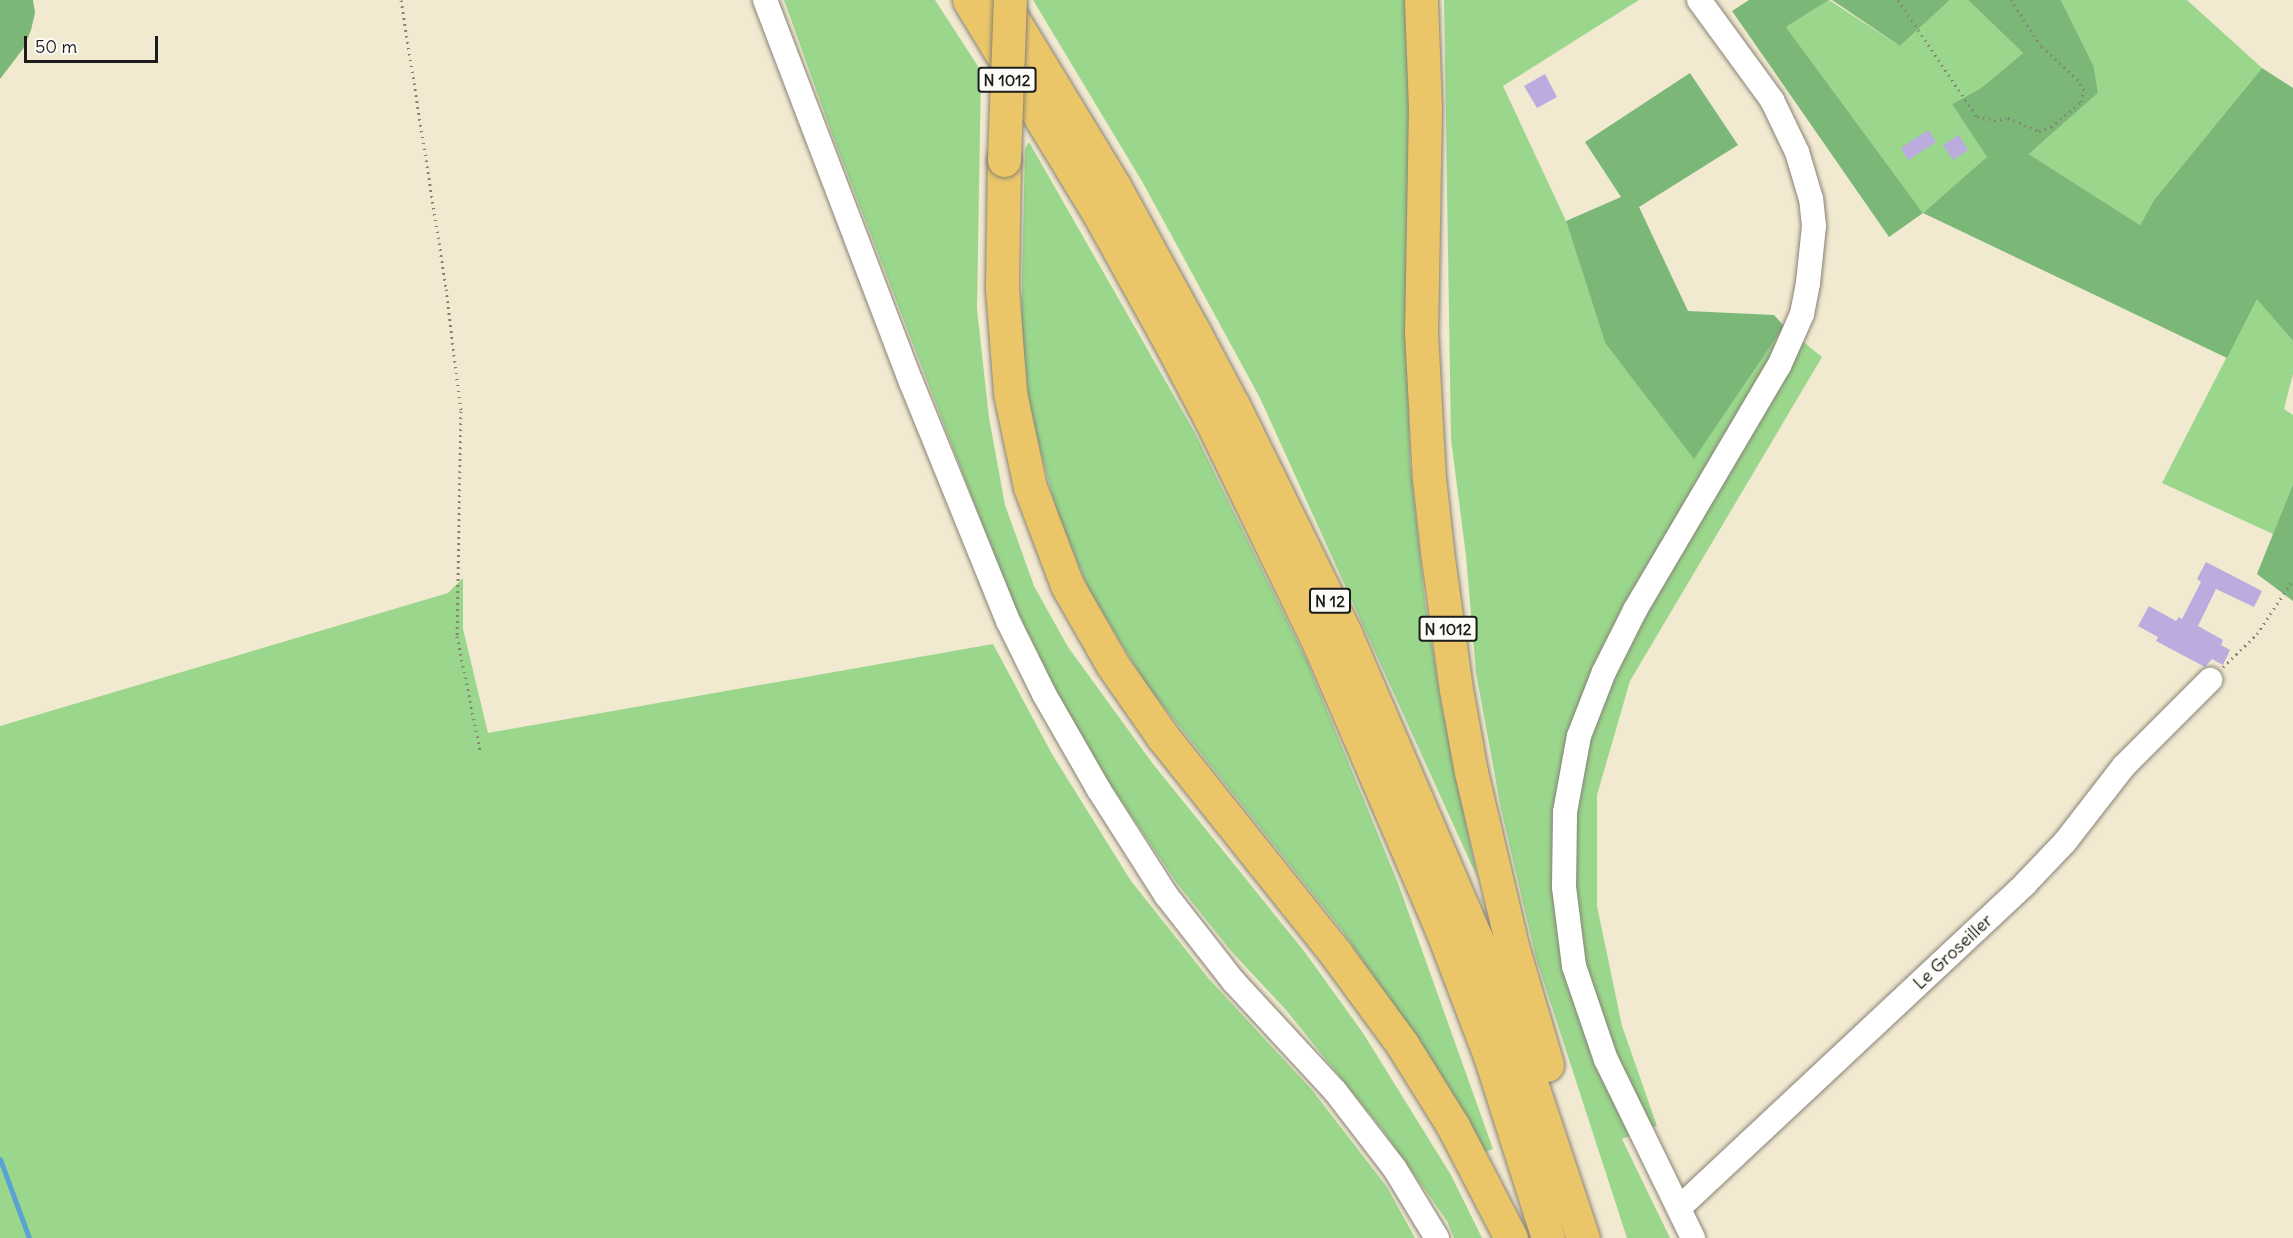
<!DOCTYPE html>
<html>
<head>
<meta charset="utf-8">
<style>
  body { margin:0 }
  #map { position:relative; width:2293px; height:1238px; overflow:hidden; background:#f2e9d1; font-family:Delius,sans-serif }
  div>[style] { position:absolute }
  .green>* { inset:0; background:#9ad78c }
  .forest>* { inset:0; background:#7bb878 }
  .stream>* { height:5px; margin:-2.5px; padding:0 2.5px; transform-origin:2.5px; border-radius:2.5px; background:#5aa2d1 }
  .building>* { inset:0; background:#bbabdf }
  .path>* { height:3px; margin-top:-1.5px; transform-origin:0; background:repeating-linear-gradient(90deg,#878276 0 1.5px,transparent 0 6px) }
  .roads { filter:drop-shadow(0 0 2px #878276) drop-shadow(0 0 2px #878276) }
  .minor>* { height:24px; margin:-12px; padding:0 12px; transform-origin:12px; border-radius:12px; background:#fff }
  .highway>* { height:33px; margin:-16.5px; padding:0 16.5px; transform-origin:16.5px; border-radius:16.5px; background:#ebc669 }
  .bridges { filter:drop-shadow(0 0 2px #878276) drop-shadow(0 0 2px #878276) }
  .highway-bridge>* { height:33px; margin:-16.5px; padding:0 16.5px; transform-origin:16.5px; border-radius:16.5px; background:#ebc669 }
  span { translate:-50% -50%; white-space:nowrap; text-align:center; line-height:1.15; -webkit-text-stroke:4.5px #fdfcf7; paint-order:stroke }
  .shield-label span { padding:2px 4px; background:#fdfcf7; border:2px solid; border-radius:4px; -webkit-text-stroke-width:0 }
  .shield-label { font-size:16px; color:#1c1c1c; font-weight:700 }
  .street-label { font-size:18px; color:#1c1c1c }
  .scale { position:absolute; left:24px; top:36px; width:134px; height:27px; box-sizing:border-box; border:3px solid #1c1c1c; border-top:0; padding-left:8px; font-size:18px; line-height:21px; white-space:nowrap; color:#1c1c1c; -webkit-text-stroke:4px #fdfcf7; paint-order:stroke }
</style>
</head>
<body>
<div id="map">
  <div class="green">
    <i style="clip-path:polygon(784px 0,935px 0,981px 71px,977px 309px,989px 418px,1005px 505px,1034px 586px,1068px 647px,1153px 764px,1304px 951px,1363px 1033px,1451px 1175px,1482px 1238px,1454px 1238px,1447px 1221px,1382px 1129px,1286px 1010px,1231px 951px,1176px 882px,1100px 769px,1056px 691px,1012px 601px,832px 134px)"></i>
    <i style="clip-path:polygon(1033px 0,1407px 0,1410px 26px,1407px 318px,1410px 462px,1425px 601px,1442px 708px,1477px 877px,1260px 398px,1143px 183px)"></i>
    <i style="clip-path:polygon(1444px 0,1639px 0,1503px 86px,1566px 221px,1605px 343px,1694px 458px,1784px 326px,1822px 357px,1630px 681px,1597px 795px,1597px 906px,1622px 1026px,1657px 1126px,1622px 1139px,1670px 1238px,1627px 1238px,1536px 958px,1501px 809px,1476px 673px,1466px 556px,1451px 439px)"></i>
    <i style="clip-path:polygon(1829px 0,1900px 46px,1950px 0,1968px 0,2023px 53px,1981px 88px,1952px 104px,1988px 157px,1923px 213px,1786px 27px)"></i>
    <i style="clip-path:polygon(2061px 0,2187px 0,2262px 68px,2154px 200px,2140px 225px,2029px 154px,2098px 93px,2094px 67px)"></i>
    <i style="clip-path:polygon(1029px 142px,1194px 431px,1306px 659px,1398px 883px,1493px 1149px,1485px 1152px,1435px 1065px,1341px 929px,1148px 687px,1090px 592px,1057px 512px,1030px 412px,1021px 325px,1025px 149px)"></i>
    <i style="clip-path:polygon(2257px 298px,2293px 341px,2293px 374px,2284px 409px,2293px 415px,2293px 484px,2273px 534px,2162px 483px)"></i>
    <i style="clip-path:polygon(463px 578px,463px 629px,488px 733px,993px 644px,1052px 754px,1131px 881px,1209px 979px,1312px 1090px,1387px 1187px,1415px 1238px,0 1238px,0 726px,448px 593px)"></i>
  </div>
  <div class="forest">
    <i style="clip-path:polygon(0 0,33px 0,35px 13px,31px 30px,23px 49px,0 79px)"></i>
    <i style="clip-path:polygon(1749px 0,1829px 0,1786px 27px,1923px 213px,1987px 157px,1952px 104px,1981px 88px,2023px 53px,1968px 0,2061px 0,2094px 67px,2098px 93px,2029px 154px,2140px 225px,2154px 200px,2262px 68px,2293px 88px,2293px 341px,2257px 299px,2227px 358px,1923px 213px,1889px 237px,1732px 11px)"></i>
    <i style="clip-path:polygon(1832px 0,1950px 0,1900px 46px)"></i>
    <i style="clip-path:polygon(1690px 73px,1738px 145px,1639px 207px,1688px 311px,1774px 315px,1784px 326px,1694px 459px,1605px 343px,1566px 221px,1621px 197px,1585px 142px)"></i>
    <i style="clip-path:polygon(2293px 484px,2293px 601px,2257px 574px)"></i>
  </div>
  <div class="stream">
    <i style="left:0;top:1159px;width:84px;rotate:69.8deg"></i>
  </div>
  <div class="building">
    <i style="clip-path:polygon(1545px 74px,1557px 97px,1537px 108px,1524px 86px)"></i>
    <i style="clip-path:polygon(1928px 130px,1936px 142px,1908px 160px,1901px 148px)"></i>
    <i style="clip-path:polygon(1959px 135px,1968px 150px,1953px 160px,1943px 145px)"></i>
    <i style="clip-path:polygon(2206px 562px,2262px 591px,2254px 607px,2216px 589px,2198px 626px,2223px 640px,2221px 645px,2230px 650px,2223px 665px,2212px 659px,2205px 667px,2156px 641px,2158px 637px,2138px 626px,2149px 606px,2176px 621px,2179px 617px,2182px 619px,2201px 582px,2197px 579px)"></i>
  </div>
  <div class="path">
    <i style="left:401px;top:0;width:292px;rotate:81.1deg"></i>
    <i style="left:446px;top:289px;width:123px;rotate:83deg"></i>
    <i style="left:461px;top:411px;width:225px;rotate:91deg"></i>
    <i style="left:457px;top:636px;width:116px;rotate:78.6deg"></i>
    <i style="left:1898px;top:0;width:141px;rotate:56deg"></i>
    <i style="left:1977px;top:117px;width:17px;rotate:10deg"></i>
    <i style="left:1994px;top:120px;width:14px;rotate:-8deg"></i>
    <i style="left:2008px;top:118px;width:34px;rotate:23deg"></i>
    <i style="left:2039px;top:131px;width:13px;rotate:-18deg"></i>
    <i style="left:2051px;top:127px;width:39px;rotate:-40deg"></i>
    <i style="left:2081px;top:102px;width:12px;rotate:-76deg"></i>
    <i style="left:2084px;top:90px;width:12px;rotate:-121deg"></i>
    <i style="left:2078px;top:80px;width:50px;rotate:-137.4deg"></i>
    <i style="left:2041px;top:46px;width:55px;rotate:-123.1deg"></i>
    <i style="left:2223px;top:667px;width:47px;rotate:-44.1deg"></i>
    <i style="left:2257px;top:634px;width:65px;rotate:-56.3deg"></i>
  </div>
  <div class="roads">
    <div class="minor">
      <i style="left:765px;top:0;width:409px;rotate:69.1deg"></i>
      <i style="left:911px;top:382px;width:258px;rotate:67.9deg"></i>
      <i style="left:1008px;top:621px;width:81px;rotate:63.7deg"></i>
      <i style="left:1044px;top:694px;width:111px;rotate:60.2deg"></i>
      <i style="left:1099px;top:790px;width:125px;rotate:57.5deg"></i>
      <i style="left:1166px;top:895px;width:110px;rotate:52deg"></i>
      <i style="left:1234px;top:982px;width:149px;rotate:47.2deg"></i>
      <i style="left:1335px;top:1091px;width:98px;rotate:52.4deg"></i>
      <i style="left:1395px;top:1169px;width:81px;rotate:58.7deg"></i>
      <i style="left:1679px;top:1208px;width:474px;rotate:-43.1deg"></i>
      <i style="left:2025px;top:884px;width:58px;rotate:-46.4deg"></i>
      <i style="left:2065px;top:842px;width:96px;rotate:-52.2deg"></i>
      <i style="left:2124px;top:766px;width:122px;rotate:-45deg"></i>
      <i style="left:1693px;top:1238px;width:198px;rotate:-116deg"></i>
      <i style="left:1606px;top:1060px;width:99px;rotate:-108.8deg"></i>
      <i style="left:1574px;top:966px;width:80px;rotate:-97.2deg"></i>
      <i style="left:1564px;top:887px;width:75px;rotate:-89.2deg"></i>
      <i style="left:1565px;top:812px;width:77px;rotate:-79.6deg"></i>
      <i style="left:1579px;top:736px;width:69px;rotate:-68.7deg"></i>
      <i style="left:1604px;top:672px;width:69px;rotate:-63.4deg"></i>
      <i style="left:1635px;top:610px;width:283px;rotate:-59.5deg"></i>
      <i style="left:1779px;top:366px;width:57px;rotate:-66.1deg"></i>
      <i style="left:1802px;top:314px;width:32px;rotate:-79deg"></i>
      <i style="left:1808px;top:283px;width:57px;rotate:-84deg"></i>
      <i style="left:1814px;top:226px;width:27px;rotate:-96deg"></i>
      <i style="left:1811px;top:199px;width:49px;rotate:-106.6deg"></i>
      <i style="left:1797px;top:152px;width:58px;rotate:-115.7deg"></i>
      <i style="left:1772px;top:100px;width:124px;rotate:-126.1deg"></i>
    </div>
    <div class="highway">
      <i style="left:969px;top:0;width:248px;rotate:58.7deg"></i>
      <i style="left:1098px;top:212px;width:146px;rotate:61deg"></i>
      <i style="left:1169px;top:340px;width:88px;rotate:62.3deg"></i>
      <i style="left:1210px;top:418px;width:255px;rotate:64.2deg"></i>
      <i style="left:1321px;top:648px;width:307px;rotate:66.8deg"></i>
      <i style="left:1442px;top:930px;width:135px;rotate:69.1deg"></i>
      <i style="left:1490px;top:1056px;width:191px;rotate:72.3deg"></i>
      <i style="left:1001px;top:0;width:218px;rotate:58.7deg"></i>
      <i style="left:1114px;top:186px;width:164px;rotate:61.3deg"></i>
      <i style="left:1193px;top:330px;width:87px;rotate:62deg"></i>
      <i style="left:1234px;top:407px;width:252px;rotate:63.8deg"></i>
      <i style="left:1345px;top:633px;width:330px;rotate:66.8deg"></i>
      <i style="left:1475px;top:936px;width:123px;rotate:68.5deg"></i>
      <i style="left:1520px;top:1050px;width:198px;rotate:71.5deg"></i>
      <i style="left:1421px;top:0;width:108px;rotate:87.9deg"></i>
      <i style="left:1425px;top:108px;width:224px;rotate:91deg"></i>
      <i style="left:1421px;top:332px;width:146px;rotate:86.9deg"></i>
      <i style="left:1429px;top:478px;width:73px;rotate:83.7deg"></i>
      <i style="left:1437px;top:551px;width:139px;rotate:82.2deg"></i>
      <i style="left:1456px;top:689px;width:84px;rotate:79.8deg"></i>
      <i style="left:1471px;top:772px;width:179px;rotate:76.7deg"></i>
      <i style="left:1512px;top:946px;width:124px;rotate:73.6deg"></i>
      <i style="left:1004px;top:160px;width:128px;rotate:90.9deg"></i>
      <i style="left:1002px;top:288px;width:105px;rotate:85.6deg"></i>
      <i style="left:1010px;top:393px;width:96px;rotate:78deg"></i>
      <i style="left:1030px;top:487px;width:105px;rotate:69.3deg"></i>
      <i style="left:1067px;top:585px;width:91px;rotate:60.3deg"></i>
      <i style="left:1112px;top:664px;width:89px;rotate:55.1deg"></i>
      <i style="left:1163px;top:737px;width:278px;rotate:51.4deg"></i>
      <i style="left:1336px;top:954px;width:112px;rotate:53.7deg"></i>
      <i style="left:1402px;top:1044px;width:97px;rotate:58.1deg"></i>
      <i style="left:1453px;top:1126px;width:126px;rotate:62.6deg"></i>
    </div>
  </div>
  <div class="bridges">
    <div class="highway-bridge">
      <i style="left:1004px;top:160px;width:160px;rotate:-87.9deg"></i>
    </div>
  </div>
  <div class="shield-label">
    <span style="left:1007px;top:80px">N 1012</span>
    <span style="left:1330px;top:601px">N 12</span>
    <span style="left:1448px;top:629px">N 1012</span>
  </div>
  <div class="street-label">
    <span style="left:1953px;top:952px;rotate:-43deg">Le Groseiller</span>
  </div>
  <div class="scale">50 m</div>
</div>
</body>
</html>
